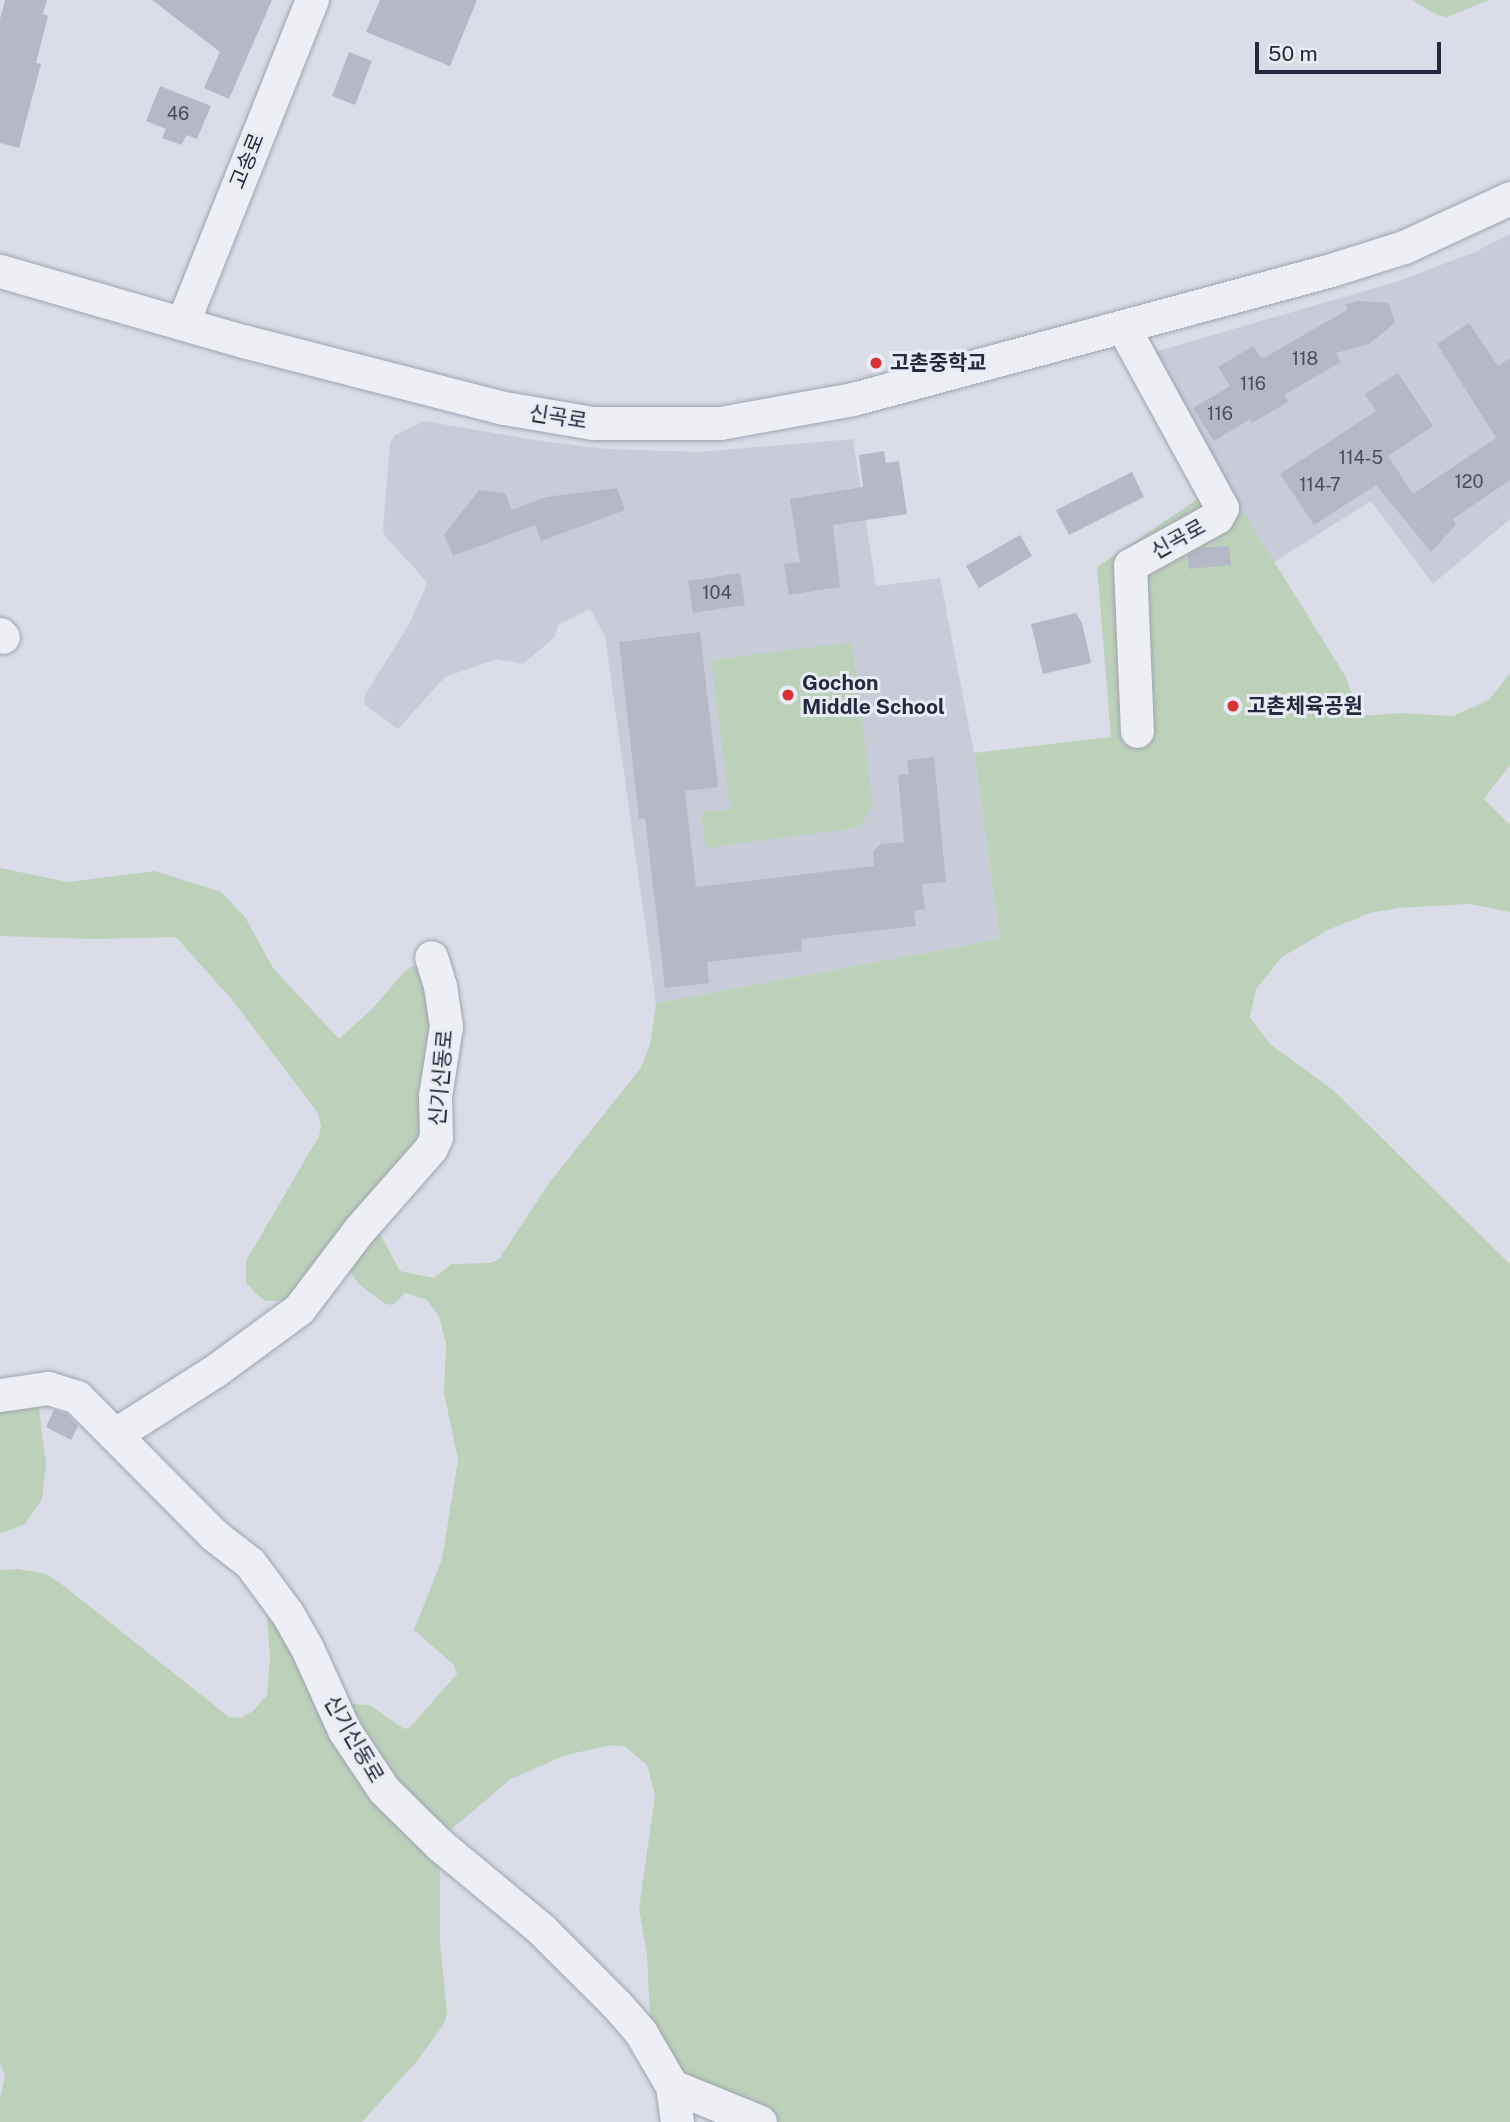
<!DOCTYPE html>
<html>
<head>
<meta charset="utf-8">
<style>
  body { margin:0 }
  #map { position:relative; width:1510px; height:2122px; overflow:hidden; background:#dadde7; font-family:"Public Sans","Noto Sans KR",sans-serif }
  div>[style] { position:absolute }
  .built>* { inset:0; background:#c8ccd9 }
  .green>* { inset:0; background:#bdd1ba }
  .building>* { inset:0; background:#b4b8c7 }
  .roads { filter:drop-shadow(0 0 2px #9fa3b1) drop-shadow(0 0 2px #9fa3b1) }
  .minor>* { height:33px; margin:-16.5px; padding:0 16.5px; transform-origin:16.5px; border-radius:16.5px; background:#edeff5 }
  .dots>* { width:19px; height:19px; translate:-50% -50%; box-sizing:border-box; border:4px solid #e9ecf5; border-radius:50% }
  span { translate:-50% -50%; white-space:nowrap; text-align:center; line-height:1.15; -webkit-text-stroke:6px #e9ecf5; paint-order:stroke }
  .number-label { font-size:18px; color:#474d60 }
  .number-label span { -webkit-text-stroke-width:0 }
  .street-label { font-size:21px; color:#23293e }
  .poi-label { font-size:21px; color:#23293e; font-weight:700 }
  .left { translate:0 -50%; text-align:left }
  .scale { position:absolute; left:1255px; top:42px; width:186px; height:32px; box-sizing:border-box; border:4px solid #23293e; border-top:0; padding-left:9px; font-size:21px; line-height:24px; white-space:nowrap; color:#23293e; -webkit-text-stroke:5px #e9ecf5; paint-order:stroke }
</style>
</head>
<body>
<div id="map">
  <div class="built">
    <i style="clip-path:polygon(1510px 234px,1510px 519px,1433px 584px,1371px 501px,1274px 562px,1224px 481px,1151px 353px,1399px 281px,1475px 252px)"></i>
    <i style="clip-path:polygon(424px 421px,534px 440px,607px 449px,698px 452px,853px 439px,876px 586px,940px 578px,974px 753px,1000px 939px,656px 1003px,605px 636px,590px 609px,558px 625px,555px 637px,523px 664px,497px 659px,445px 677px,398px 729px,364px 704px,366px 693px,408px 626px,425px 589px,426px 581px,385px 536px,383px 530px,390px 443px,395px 435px)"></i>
  </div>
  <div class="green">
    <i style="clip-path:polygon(1412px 0,1489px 0,1447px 17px,1437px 15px)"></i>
    <i style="clip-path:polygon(1224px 481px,1346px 677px,1360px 716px,1401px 713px,1453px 716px,1489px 700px,1510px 673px,1510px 765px,1484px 799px,1510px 825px,1510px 912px,1470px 904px,1398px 908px,1370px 913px,1330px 929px,1282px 957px,1256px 989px,1250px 1017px,1270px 1044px,1333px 1090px,1510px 1264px,1510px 2122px,777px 2122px,689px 2084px,650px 2019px,647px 1956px,639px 1908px,655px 1796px,647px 1765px,626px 1747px,612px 1745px,566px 1755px,511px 1779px,448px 1832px,386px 1779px,350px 1704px,370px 1705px,404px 1729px,410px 1727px,457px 1674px,454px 1665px,414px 1630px,442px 1559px,458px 1460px,444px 1393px,446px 1344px,439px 1316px,427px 1300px,405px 1293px,393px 1305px,386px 1304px,361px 1286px,346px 1268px,379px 1232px,400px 1271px,434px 1278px,451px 1264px,490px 1263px,499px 1259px,549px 1183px,640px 1069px,650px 1046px,656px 1003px,1000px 939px,974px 753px,1111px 737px,1097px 567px)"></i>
    <i style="clip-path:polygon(852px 642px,873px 807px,857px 828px,706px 848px,701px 812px,730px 809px,711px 660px)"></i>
    <i style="clip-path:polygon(0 868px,68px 882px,155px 871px,221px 892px,245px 917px,273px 968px,339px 1039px,373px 1008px,405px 971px,412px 966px,419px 966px,433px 996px,426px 1132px,286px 1301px,265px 1301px,255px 1293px,246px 1282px,246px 1261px,319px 1136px,321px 1126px,318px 1113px,233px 1001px,176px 937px,93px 939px,0 936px)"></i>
    <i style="clip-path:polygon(38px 1400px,46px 1464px,42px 1499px,25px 1524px,0 1534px,0 1405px)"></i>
    <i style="clip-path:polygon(18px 1569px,46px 1574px,59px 1582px,229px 1717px,240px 1718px,253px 1711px,267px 1695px,270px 1658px,266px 1607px,440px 1863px,440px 1942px,447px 2012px,444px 2024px,418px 2060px,362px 2122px,0 2122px,0 2099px,5px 2075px,0 2064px,0 1570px)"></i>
  </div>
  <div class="building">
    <i style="clip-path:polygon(5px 0,47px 0,43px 14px,48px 16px,36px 63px,41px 64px,19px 148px,0 143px,0 19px)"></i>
    <i style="clip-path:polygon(152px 0,272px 0,229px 99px,204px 88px,220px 52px)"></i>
    <i style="clip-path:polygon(380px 0,477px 0,450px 66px,366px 32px)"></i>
    <i style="clip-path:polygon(349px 52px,372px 61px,355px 105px,332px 96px)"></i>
    <i style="clip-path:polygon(160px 86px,211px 106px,197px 139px,186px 135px,182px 145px,162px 138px,166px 129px,146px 121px)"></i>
    <i style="clip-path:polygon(1359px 301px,1389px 303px,1395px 323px,1369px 344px,1336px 353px,1341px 362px,1284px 395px,1288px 402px,1252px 423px,1250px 419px,1214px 441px,1193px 408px,1230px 386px,1218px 367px,1253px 346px,1262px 359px,1347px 310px,1346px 304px)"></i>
    <i style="clip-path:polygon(1469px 323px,1498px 366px,1510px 358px,1510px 480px,1453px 519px,1456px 525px,1431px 552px,1376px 485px,1314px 525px,1280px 474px,1376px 411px,1365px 394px,1398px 373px,1433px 426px,1388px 456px,1413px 494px,1496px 438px,1437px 344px)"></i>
    <i style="clip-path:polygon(884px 451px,886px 463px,899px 461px,907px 514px,833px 525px,840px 587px,789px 595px,784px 564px,800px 562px,790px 499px,863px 487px,859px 455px)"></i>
    <i style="clip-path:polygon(1132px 472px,1144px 497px,1069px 535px,1056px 510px)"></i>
    <i style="clip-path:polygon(617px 488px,625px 510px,541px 541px,535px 525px,453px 556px,444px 535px,479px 490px,505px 493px,512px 510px,546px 497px)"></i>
    <i style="clip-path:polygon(1020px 535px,1032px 556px,979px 588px,966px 566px)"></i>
    <i style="clip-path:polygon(1229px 546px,1231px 565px,1189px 569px,1188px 555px,1200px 548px)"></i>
    <i style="clip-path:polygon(740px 573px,745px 605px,693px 613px,688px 581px)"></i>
    <i style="clip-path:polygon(1076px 613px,1082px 623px,1091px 663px,1043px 674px,1031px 624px)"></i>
    <i style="clip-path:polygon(700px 632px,718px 787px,685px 791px,696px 887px,874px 866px,873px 852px,880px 844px,904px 842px,898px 775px,909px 774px,907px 760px,934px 757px,946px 882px,922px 884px,925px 909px,914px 911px,916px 926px,801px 939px,802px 951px,707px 962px,709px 983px,665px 988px,645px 818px,639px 819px,619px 642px)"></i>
    <i style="clip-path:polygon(54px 1410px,67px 1414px,78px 1426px,71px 1440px,46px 1427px)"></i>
  </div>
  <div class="roads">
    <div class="minor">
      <i style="left:0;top:271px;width:253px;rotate:16.1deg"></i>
      <i style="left:243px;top:341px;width:269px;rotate:14.4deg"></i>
      <i style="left:504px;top:408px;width:90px;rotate:9.6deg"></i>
      <i style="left:593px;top:423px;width:127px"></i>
      <i style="left:720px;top:423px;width:135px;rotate:-10.2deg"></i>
      <i style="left:853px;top:399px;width:495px;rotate:-15.1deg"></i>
      <i style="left:1331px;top:270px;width:77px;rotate:-17.5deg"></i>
      <i style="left:1404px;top:247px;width:117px;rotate:-24.8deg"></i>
      <i style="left:183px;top:322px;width:347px;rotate:-68.2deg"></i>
      <i style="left:1123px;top:327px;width:206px;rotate:61.3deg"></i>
      <i style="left:1222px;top:508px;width:10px;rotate:119deg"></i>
      <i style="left:1217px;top:517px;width:99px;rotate:151.1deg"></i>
      <i style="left:1130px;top:565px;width:166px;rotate:87.6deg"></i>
      <i style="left:0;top:634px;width:4px;rotate:45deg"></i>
      <i style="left:0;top:1395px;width:49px;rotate:-8.3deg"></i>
      <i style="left:48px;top:1388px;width:30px;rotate:17deg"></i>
      <i style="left:77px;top:1397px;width:194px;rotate:45.2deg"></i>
      <i style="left:214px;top:1535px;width:46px;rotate:37.9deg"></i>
      <i style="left:250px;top:1563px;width:62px;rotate:53.5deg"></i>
      <i style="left:287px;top:1613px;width:40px;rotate:60.3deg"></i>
      <i style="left:307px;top:1648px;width:90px;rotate:65.7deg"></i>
      <i style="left:344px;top:1730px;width:72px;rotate:56.3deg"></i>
      <i style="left:384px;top:1790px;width:78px;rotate:44.5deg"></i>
      <i style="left:440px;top:1845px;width:131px;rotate:39.7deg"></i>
      <i style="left:541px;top:1929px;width:107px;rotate:45deg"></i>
      <i style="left:617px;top:2005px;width:37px;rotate:49deg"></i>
      <i style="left:641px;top:2033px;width:61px;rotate:59.7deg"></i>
      <i style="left:672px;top:2086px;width:36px;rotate:82deg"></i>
      <i style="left:116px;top:1434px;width:119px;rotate:-32.6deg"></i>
      <i style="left:216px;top:1370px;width:103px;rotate:-36.3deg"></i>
      <i style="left:299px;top:1309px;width:99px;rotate:-52.8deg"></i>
      <i style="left:359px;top:1230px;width:109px;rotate:-48.7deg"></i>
      <i style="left:431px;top:1148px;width:12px;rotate:-66deg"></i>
      <i style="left:436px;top:1137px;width:41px;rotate:-91.4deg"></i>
      <i style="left:435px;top:1096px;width:71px;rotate:-81.1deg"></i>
      <i style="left:446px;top:1026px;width:40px;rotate:-98.5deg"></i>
      <i style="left:440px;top:986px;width:30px;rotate:-107deg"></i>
      <i style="left:672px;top:2086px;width:95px;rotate:22.2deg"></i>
    </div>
  </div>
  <div class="dots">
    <i style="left:876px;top:363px;background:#db3032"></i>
    <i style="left:788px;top:695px;background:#db3032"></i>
    <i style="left:1233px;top:706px;background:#db3032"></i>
  </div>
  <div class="number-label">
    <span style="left:178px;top:114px">46</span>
    <span style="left:1305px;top:359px">118</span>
    <span style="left:1253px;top:384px">116</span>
    <span style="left:1220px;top:414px">116</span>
    <span style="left:1361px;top:458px">114-5</span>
    <span style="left:1469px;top:482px">120</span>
    <span style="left:1320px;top:485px">114-7</span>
    <span style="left:717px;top:593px">104</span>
  </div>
  <div class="street-label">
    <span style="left:247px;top:161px;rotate:-68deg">고송로</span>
    <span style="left:558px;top:417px;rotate:9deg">신곡로</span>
    <span style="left:1178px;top:539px;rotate:-29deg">신곡로</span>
    <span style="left:441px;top:1078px;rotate:-85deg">신기신동로</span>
    <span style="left:354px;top:1739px;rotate:60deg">신기신동로</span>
  </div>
  <div class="poi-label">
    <span class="left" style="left:890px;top:363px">고촌중학교</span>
    <span class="left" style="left:802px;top:695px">Gochon<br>Middle School</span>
    <span class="left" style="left:1247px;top:706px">고촌체육공원</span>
  </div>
  <div class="scale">50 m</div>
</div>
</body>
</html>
